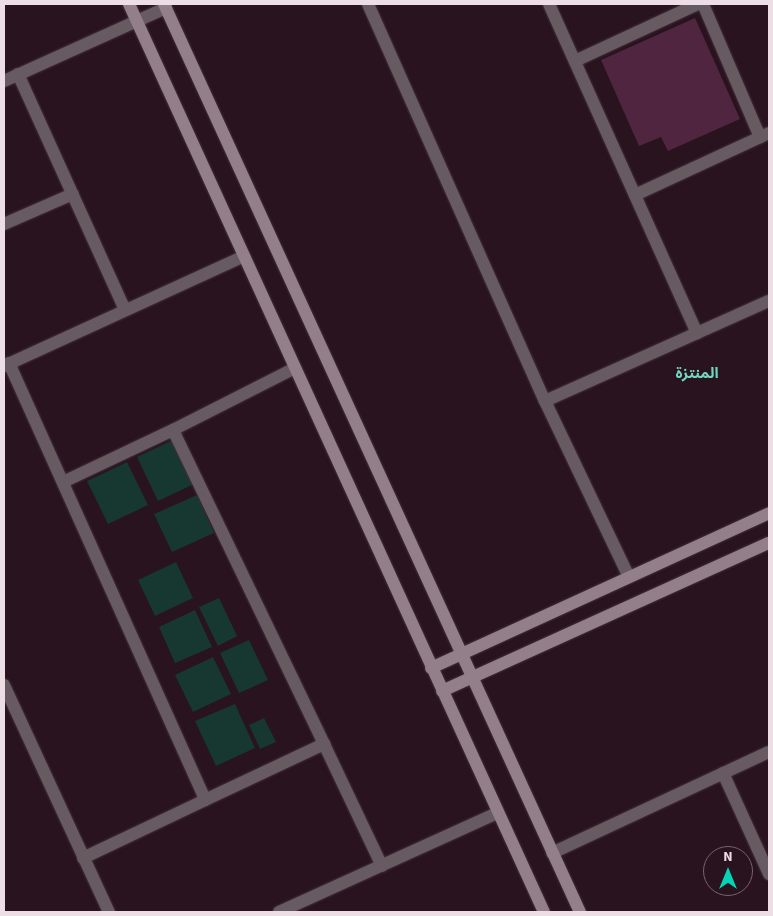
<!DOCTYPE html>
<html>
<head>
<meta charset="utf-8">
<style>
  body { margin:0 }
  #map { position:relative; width:773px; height:916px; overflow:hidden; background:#28131f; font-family:"Source Sans 3","Noto Sans Arabic",sans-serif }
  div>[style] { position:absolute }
  .green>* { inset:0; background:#50253f }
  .building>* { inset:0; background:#173831 }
  .roads { filter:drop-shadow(0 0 1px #442f3b) drop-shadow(0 0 1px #442f3b) }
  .street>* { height:12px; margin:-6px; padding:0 6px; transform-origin:6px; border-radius:6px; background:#675b61 }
  .secondary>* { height:12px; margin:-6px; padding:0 6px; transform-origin:6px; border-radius:6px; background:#927f89 }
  span { translate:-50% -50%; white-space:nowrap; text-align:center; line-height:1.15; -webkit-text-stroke:4px #28131f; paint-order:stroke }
  .neighbourhood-label { font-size:15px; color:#72d5bf; font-weight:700 }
  .frame { position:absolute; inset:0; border:5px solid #eddee6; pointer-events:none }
  .north { position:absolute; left:703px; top:846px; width:50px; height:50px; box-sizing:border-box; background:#28131f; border:1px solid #77646f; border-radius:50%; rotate:0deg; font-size:14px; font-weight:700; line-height:20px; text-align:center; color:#eddee6 }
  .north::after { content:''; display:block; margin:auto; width:18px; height:22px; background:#04d5b6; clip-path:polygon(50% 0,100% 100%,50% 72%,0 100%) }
</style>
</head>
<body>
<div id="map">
  <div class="green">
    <i style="clip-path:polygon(695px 18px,740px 119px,668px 151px,661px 137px,639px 146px,601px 60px)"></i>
  </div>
  <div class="building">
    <i style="clip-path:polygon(173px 440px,194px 484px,158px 501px,137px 457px)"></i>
    <i style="clip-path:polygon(127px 462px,148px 505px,108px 524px,87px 481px)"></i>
    <i style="clip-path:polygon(197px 495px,214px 533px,172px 552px,154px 514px)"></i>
    <i style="clip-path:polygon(176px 562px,193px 598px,155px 616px,138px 580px)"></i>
    <i style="clip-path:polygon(219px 598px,237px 636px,218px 646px,199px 607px)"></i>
    <i style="clip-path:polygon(195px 610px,212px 647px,175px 663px,159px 627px)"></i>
    <i style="clip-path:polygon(249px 640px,268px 680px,239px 693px,220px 653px)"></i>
    <i style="clip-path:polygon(213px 657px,231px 694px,193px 712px,175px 675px)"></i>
    <i style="clip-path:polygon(235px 704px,255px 748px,216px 766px,195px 721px)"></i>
    <i style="clip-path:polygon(264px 718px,276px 742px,260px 749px,249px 725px)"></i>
  </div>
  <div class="roads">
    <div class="street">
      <i style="left:368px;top:4px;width:435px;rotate:66deg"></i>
      <i style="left:545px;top:401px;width:195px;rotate:64.5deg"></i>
      <i style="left:549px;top:4px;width:361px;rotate:65.8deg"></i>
      <i style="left:703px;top:4px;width:145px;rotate:66.8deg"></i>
      <i style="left:575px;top:61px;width:136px;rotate:-24.9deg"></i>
      <i style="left:18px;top:74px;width:259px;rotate:65.6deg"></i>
      <i style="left:4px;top:81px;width:178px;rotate:-24.3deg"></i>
      <i style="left:635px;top:195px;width:148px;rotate:-24.8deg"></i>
      <i style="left:4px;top:224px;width:75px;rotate:-23.5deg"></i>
      <i style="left:9px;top:363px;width:479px;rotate:65.8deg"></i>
      <i style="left:205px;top:800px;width:132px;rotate:-25.2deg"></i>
      <i style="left:324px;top:744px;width:135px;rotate:64.6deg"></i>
      <i style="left:4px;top:366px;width:264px;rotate:-24.6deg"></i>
      <i style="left:295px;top:368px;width:137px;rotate:153.1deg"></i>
      <i style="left:173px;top:430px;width:348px;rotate:64.3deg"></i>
      <i style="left:545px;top:401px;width:245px;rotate:-24.1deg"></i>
      <i style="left:63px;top:482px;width:122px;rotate:-25.3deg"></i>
      <i style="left:4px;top:685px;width:250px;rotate:65.2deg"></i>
      <i style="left:723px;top:773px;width:111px;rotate:65.5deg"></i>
      <i style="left:552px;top:853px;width:239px;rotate:-25deg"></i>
      <i style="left:83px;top:858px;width:135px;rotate:-25.4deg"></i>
      <i style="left:279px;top:912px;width:239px;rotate:-24.4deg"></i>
    </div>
    <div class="secondary">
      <i style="left:129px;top:4px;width:998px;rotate:65.44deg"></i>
      <i style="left:164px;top:4px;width:999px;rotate:65.39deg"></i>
      <i style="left:431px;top:668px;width:372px;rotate:-24.6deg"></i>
      <i style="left:442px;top:691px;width:359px;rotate:-24.4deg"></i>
    </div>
  </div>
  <div class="neighbourhood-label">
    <span style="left:697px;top:374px">المنتزة</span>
  </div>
  <div class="frame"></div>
  <div class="north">N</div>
</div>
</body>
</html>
